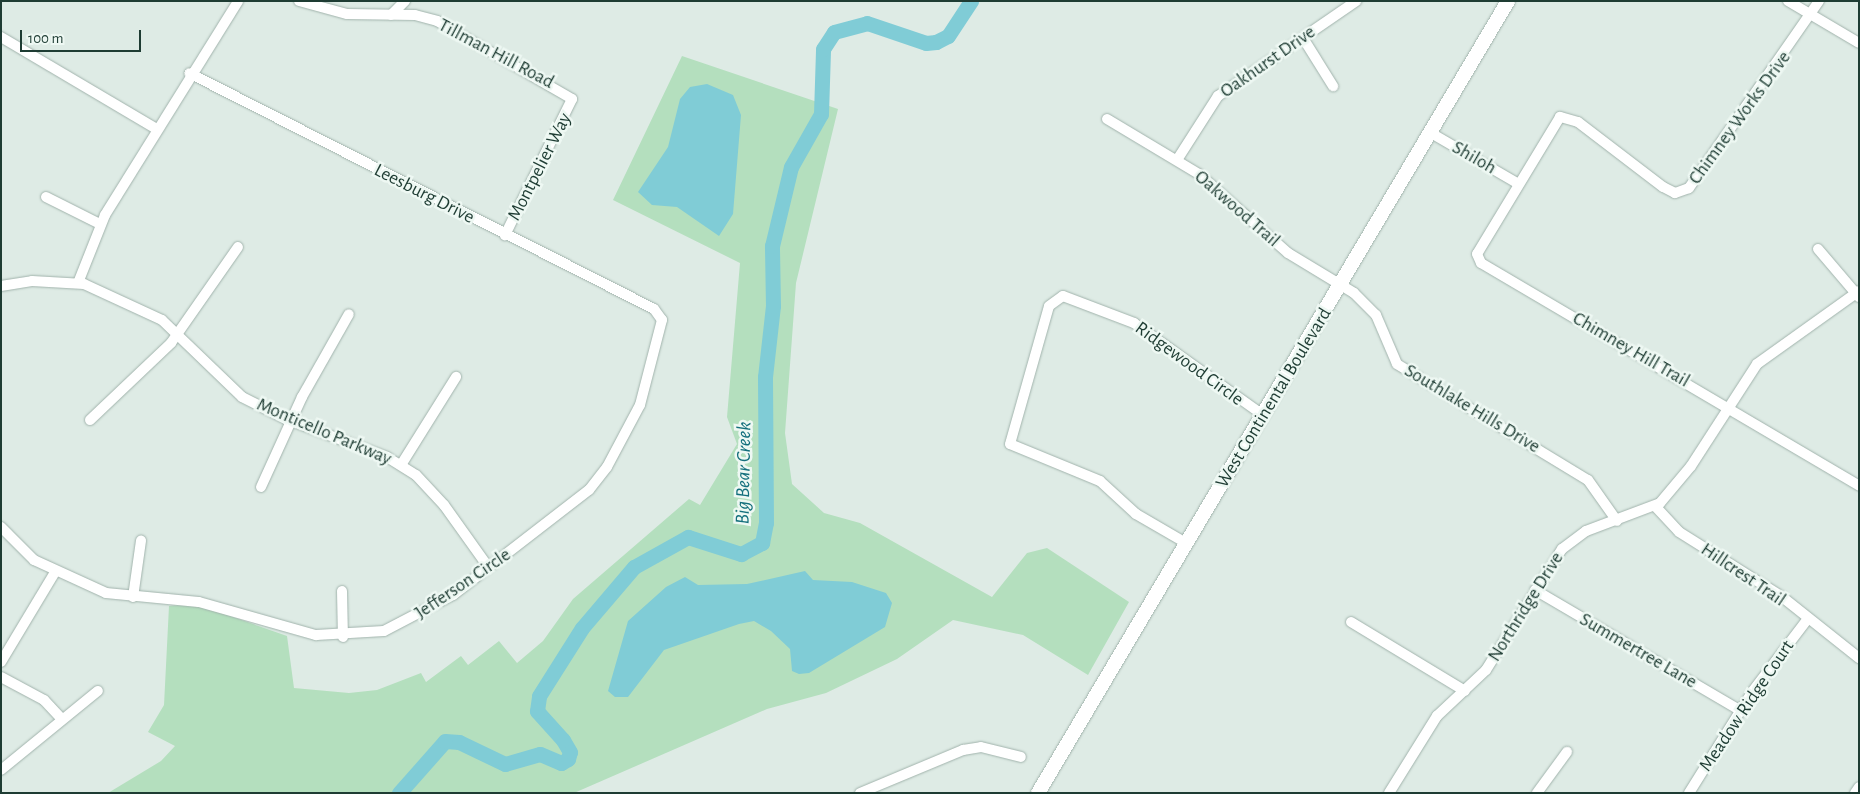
<!DOCTYPE html>
<html>
<head>
<meta charset="utf-8">
<style>
  body { margin:0 }
  #map { position:relative; width:1860px; height:794px; overflow:hidden; background:#deebe5; font-family:"Alegreya Sans",sans-serif }
  div>[style] { position:absolute }
  .green>* { inset:0; background:#b4dfbe }
  .water>* { inset:0; background:#80ccd6 }
  .river>* { height:15px; margin:-7.5px; padding:0 7.5px; transform-origin:7.5px; border-radius:7.5px; background:#80ccd6 }
  .roads { filter:drop-shadow(0 0 1px #a1b3ac) drop-shadow(0 0 1px #a1b3ac) }
  .minor>* { height:10px; margin:-5px; padding:0 5px; transform-origin:5px; border-radius:5px; background:#fff }
  .secondary>* { height:14px; margin:-7px; padding:0 7px; transform-origin:7px; border-radius:7px; background:#fff }
  span { translate:-50% -50%; white-space:nowrap; text-align:center; line-height:1.15; -webkit-text-stroke:5px #eef8f3; paint-order:stroke }
  .street-label { font-size:19px; color:#1e3c33 }
  .water-label { font-size:20px; color:#136f7c; font-style:italic }
  .frame { position:absolute; inset:0; border:2px solid #1e3c33; pointer-events:none }
  .scale { position:absolute; left:20px; top:30px; width:121px; height:22px; box-sizing:border-box; border:2px solid #1e3c33; border-top:0; padding-left:6px; font-size:15px; line-height:18px; white-space:nowrap; color:#1e3c33; -webkit-text-stroke:4px #eef8f3; paint-order:stroke }
</style>
</head>
<body>
<div id="map">
  <div class="green">
    <i style="clip-path:polygon(682px 56px,838px 109px,796px 283px,785px 433px,792px 484px,824px 513px,860px 523px,992px 597px,1027px 553px,1047px 548px,1129px 602px,1088px 675px,1023px 635px,953px 620px,897px 659px,826px 693px,767px 709px,574px 793px,108px 793px,161px 761px,175px 746px,148px 732px,164px 705px,169px 606px,196px 604px,287px 636px,294px 688px,349px 693px,377px 690px,421px 673px,426px 682px,461px 656px,468px 665px,499px 641px,517px 663px,543px 641px,573px 599px,689px 499px,700px 505px,737px 444px,727px 417px,740px 263px,613px 200px)"></i>
  </div>
  <div class="water">
    <i style="clip-path:polygon(707px 84px,733px 95px,741px 115px,733px 214px,719px 236px,677px 207px,652px 205px,638px 192px,668px 147px,680px 99px,690px 87px)"></i>
    <i style="clip-path:polygon(805px 571px,813px 580px,852px 582px,886px 593px,892px 603px,885px 627px,809px 673px,799px 674px,792px 671px,790px 649px,771px 631px,754px 621px,739px 624px,664px 650px,628px 697px,615px 697px,608px 691px,628px 621px,666px 587px,685px 577px,698px 585px,747px 584px)"></i>
  </div>
  <div class="river">
    <i style="left:399px;top:793px;width:69px;rotate:-48.5deg"></i>
    <i style="left:445px;top:741px;width:14px;rotate:4deg"></i>
    <i style="left:459px;top:742px;width:51px;rotate:25.6deg"></i>
    <i style="left:505px;top:764px;width:36px;rotate:-16deg"></i>
    <i style="left:540px;top:754px;width:23px;rotate:23deg"></i>
    <i style="left:561px;top:763px;width:8px;rotate:-30deg"></i>
    <i style="left:568px;top:759px;width:7px;rotate:-74deg"></i>
    <i style="left:570px;top:752px;width:14px;rotate:-120deg"></i>
    <i style="left:563px;top:740px;width:39px;rotate:-132deg"></i>
    <i style="left:537px;top:711px;width:15px;rotate:-82deg"></i>
    <i style="left:539px;top:696px;width:80px;rotate:-57.7deg"></i>
    <i style="left:582px;top:628px;width:80px;rotate:-49.6deg"></i>
    <i style="left:634px;top:567px;width:62px;rotate:-29.1deg"></i>
    <i style="left:688px;top:537px;width:56px;rotate:17.8deg"></i>
    <i style="left:741px;top:554px;width:24px;rotate:-28deg"></i>
    <i style="left:762px;top:543px;width:20px;rotate:-79deg"></i>
    <i style="left:766px;top:523px;width:146px;rotate:-90.4deg"></i>
    <i style="left:765px;top:377px;width:71px;rotate:-83.6deg"></i>
    <i style="left:773px;top:306px;width:60px;rotate:-91deg"></i>
    <i style="left:772px;top:246px;width:81px;rotate:-76.5deg"></i>
    <i style="left:791px;top:167px;width:61px;rotate:-60.5deg"></i>
    <i style="left:821px;top:114px;width:65px;rotate:-88.2deg"></i>
    <i style="left:823px;top:49px;width:20px;rotate:-57deg"></i>
    <i style="left:834px;top:32px;width:34px;rotate:-15deg"></i>
    <i style="left:867px;top:23px;width:62px;rotate:18.7deg"></i>
    <i style="left:926px;top:43px;width:10px;rotate:-6deg"></i>
    <i style="left:936px;top:42px;width:13px;rotate:-27deg"></i>
    <i style="left:948px;top:36px;width:42px;rotate:-56.7deg"></i>
  </div>
  <div class="roads">
    <div class="minor">
      <i style="left:299px;top:1px;width:50px;rotate:15.2deg"></i>
      <i style="left:347px;top:14px;width:68px;rotate:0.8deg"></i>
      <i style="left:415px;top:15px;width:23px;rotate:15deg"></i>
      <i style="left:437px;top:21px;width:156px;rotate:30deg"></i>
      <i style="left:572px;top:99px;width:152px;rotate:116.2deg"></i>
      <i style="left:1788px;top:1px;width:82px;rotate:30.6deg"></i>
      <i style="left:1819px;top:1px;width:228px;rotate:124.8deg"></i>
      <i style="left:1689px;top:188px;width:15px;rotate:160deg"></i>
      <i style="left:1675px;top:193px;width:13px;rotate:-153deg"></i>
      <i style="left:1663px;top:187px;width:107px;rotate:-142.6deg"></i>
      <i style="left:1578px;top:122px;width:19px;rotate:-164deg"></i>
      <i style="left:1560px;top:117px;width:160px;rotate:121.2deg"></i>
      <i style="left:1477px;top:254px;width:10px;rotate:66deg"></i>
      <i style="left:1481px;top:263px;width:439px;rotate:30.5deg"></i>
      <i style="left:391px;top:15px;width:20px;rotate:-45deg"></i>
      <i style="left:1px;top:37px;width:179px;rotate:30.6deg"></i>
      <i style="left:1303px;top:38px;width:57px;rotate:58deg"></i>
      <i style="left:1107px;top:119px;width:107px;rotate:30.9deg"></i>
      <i style="left:1199px;top:174px;width:119px;rotate:41.6deg"></i>
      <i style="left:1288px;top:253px;width:77px;rotate:31.2deg"></i>
      <i style="left:1354px;top:293px;width:31px;rotate:45deg"></i>
      <i style="left:1376px;top:315px;width:53px;rotate:66.8deg"></i>
      <i style="left:1397px;top:364px;width:223px;rotate:31.3deg"></i>
      <i style="left:1588px;top:480px;width:50px;rotate:54.7deg"></i>
      <i style="left:1431px;top:133px;width:99px;rotate:30.2deg"></i>
      <i style="left:1177px;top:160px;width:76px;rotate:-57.4deg"></i>
      <i style="left:1218px;top:96px;width:168px;rotate:-34.5deg"></i>
      <i style="left:46px;top:197px;width:60px;rotate:26.6deg"></i>
      <i style="left:1818px;top:249px;width:63px;rotate:49.5deg"></i>
      <i style="left:78px;top:283px;width:73px;rotate:-68.3deg"></i>
      <i style="left:105px;top:215px;width:252px;rotate:-58.1deg"></i>
      <i style="left:1px;top:286px;width:31px;rotate:-9deg"></i>
      <i style="left:32px;top:281px;width:52px;rotate:3.3deg"></i>
      <i style="left:84px;top:284px;width:86px;rotate:24.8deg"></i>
      <i style="left:162px;top:320px;width:111px;rotate:43.9deg"></i>
      <i style="left:242px;top:397px;width:49px;rotate:26.6deg"></i>
      <i style="left:286px;top:419px;width:108px;rotate:20.6deg"></i>
      <i style="left:387px;top:457px;width:34px;rotate:32deg"></i>
      <i style="left:416px;top:475px;width:41px;rotate:47deg"></i>
      <i style="left:444px;top:505px;width:77px;rotate:54.5deg"></i>
      <i style="left:90px;top:420px;width:112px;rotate:-43.5deg"></i>
      <i style="left:171px;top:343px;width:117px;rotate:-55.1deg"></i>
      <i style="left:401px;top:465px;width:104px;rotate:-58deg"></i>
      <i style="left:261px;top:487px;width:99px;rotate:-65.5deg"></i>
      <i style="left:302px;top:397px;width:95px;rotate:-60.5deg"></i>
      <i style="left:1655px;top:506px;width:35px;rotate:47deg"></i>
      <i style="left:1679px;top:532px;width:120px;rotate:32.1deg"></i>
      <i style="left:1781px;top:596px;width:100px;rotate:38.5deg"></i>
      <i style="left:1px;top:527px;width:47px;rotate:45deg"></i>
      <i style="left:34px;top:560px;width:79px;rotate:24.6deg"></i>
      <i style="left:106px;top:593px;width:93px;rotate:5.5deg"></i>
      <i style="left:199px;top:602px;width:122px;rotate:15.8deg"></i>
      <i style="left:316px;top:635px;width:68px;rotate:-3.4deg"></i>
      <i style="left:384px;top:631px;width:78px;rotate:-27.6deg"></i>
      <i style="left:453px;top:595px;width:172px;rotate:-37.7deg"></i>
      <i style="left:589px;top:490px;width:29px;rotate:-52deg"></i>
      <i style="left:607px;top:467px;width:70px;rotate:-62deg"></i>
      <i style="left:640px;top:405px;width:88px;rotate:-75.5deg"></i>
      <i style="left:662px;top:320px;width:14px;rotate:-126deg"></i>
      <i style="left:654px;top:309px;width:521px;rotate:-153.09deg"></i>
      <i style="left:1186px;top:543px;width:58px;rotate:-149.9deg"></i>
      <i style="left:1136px;top:514px;width:49px;rotate:-137.5deg"></i>
      <i style="left:1100px;top:481px;width:97px;rotate:-157.7deg"></i>
      <i style="left:1010px;top:444px;width:143px;rotate:-74.2deg"></i>
      <i style="left:1049px;top:306px;width:17px;rotate:-36deg"></i>
      <i style="left:1063px;top:296px;width:76px;rotate:20.8deg"></i>
      <i style="left:1134px;top:323px;width:158px;rotate:35.5deg"></i>
      <i style="left:1535px;top:590px;width:239px;rotate:30.4deg"></i>
      <i style="left:342px;top:591px;width:46px;rotate:88.8deg"></i>
      <i style="left:133px;top:597px;width:57px;rotate:-81.9deg"></i>
      <i style="left:1351px;top:622px;width:133px;rotate:31.2deg"></i>
      <i style="left:1px;top:662px;width:105px;rotate:-59deg"></i>
      <i style="left:1px;top:677px;width:49px;rotate:28.1deg"></i>
      <i style="left:44px;top:700px;width:25px;rotate:47deg"></i>
      <i style="left:1px;top:770px;width:125px;rotate:-39.2deg"></i>
      <i style="left:860px;top:793px;width:112px;rotate:-22.7deg"></i>
      <i style="left:963px;top:750px;width:18px;rotate:-9deg"></i>
      <i style="left:981px;top:747px;width:41px;rotate:14deg"></i>
      <i style="left:1389px;top:793px;width:91px;rotate:-58.1deg"></i>
      <i style="left:1437px;top:716px;width:67px;rotate:-43.2deg"></i>
      <i style="left:1486px;top:670px;width:143px;rotate:-57.9deg"></i>
      <i style="left:1562px;top:549px;width:30px;rotate:-37deg"></i>
      <i style="left:1586px;top:531px;width:79px;rotate:-20.7deg"></i>
      <i style="left:1660px;top:503px;width:48px;rotate:-50deg"></i>
      <i style="left:1691px;top:466px;width:121px;rotate:-57.1deg"></i>
      <i style="left:1757px;top:364px;width:125px;rotate:-35.6deg"></i>
      <i style="left:1537px;top:793px;width:51px;rotate:-53.8deg"></i>
      <i style="left:1689px;top:793px;width:119px;rotate:-58deg"></i>
      <i style="left:1752px;top:692px;width:89px;rotate:-52.7deg"></i>
      <i style="left:1855px;top:793px;width:7px;rotate:-56deg"></i>
    </div>
    <div class="secondary">
      <i style="left:1038px;top:793px;width:921px;rotate:-59.31deg"></i>
    </div>
  </div>
  <div class="street-label">
    <span style="left:496px;top:54px;rotate:28deg">Tillman Hill Road</span>
    <span style="left:1268px;top:62px;rotate:-35deg">Oakhurst Drive</span>
    <span style="left:1740px;top:118px;rotate:-54deg">Chimney Works Drive</span>
    <span style="left:1474px;top:158px;rotate:30deg">Shiloh</span>
    <span style="left:540px;top:167px;rotate:-63deg">Montpelier Way</span>
    <span style="left:424px;top:194px;rotate:27deg">Leesburg Drive</span>
    <span style="left:1237px;top:209px;rotate:41deg">Oakwood Trail</span>
    <span style="left:1631px;top:350px;rotate:30deg">Chimney Hill Trail</span>
    <span style="left:1189px;top:364px;rotate:36deg">Ridgewood Circle</span>
    <span style="left:1274px;top:398px;rotate:-59deg">West Continental Boulevard</span>
    <span style="left:1472px;top:409px;rotate:31deg">Southlake Hills Drive</span>
    <span style="left:324px;top:432px;rotate:23deg">Monticello Parkway</span>
    <span style="left:1743px;top:575px;rotate:34deg">Hillcrest Trail</span>
    <span style="left:463px;top:584px;rotate:-34deg">Jefferson Circle</span>
    <span style="left:1526px;top:607px;rotate:-58deg">Northridge Drive</span>
    <span style="left:1638px;top:651px;rotate:30deg">Summertree Lane</span>
    <span style="left:1747px;top:706px;rotate:-56deg">Meadow Ridge Court</span>
  </div>
  <div class="water-label">
    <span style="left:744px;top:473px;rotate:-89deg">Big Bear Creek</span>
  </div>
  <div class="frame"></div>
  <div class="scale">100 m</div>
</div>
</body>
</html>
